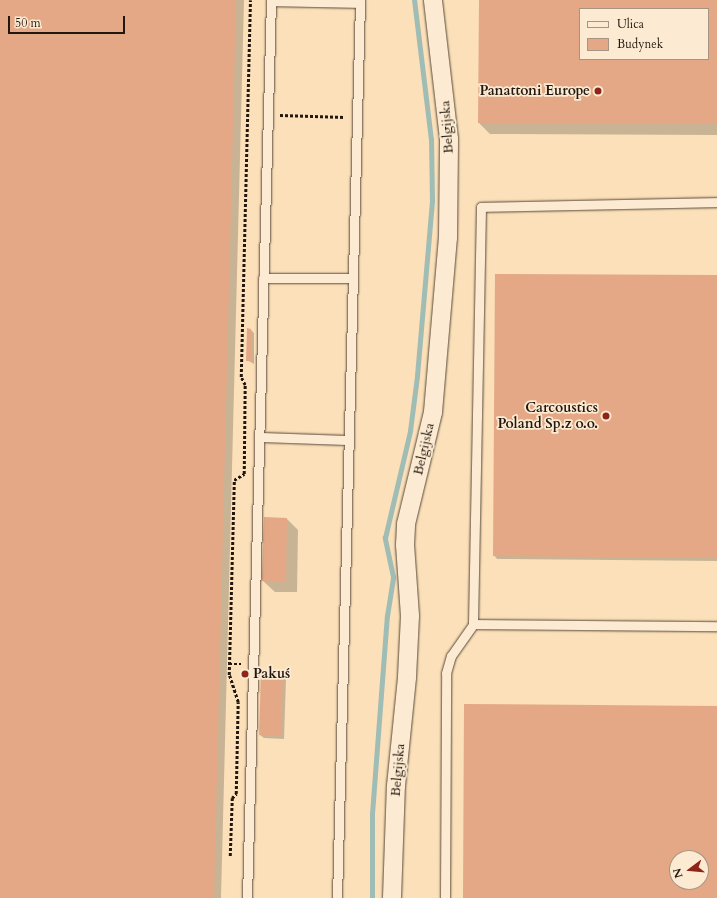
<!DOCTYPE html>
<html>
<head>
<meta charset="utf-8">
<style>
  body { margin:0 }
  #map { position:relative; width:717px; height:898px; overflow:hidden; background:#fbe0b9; font-family:Cardo,serif }
  div>[style] { position:absolute }
  .shadow>* { inset:0; background:#0003 }
  .stream>* { height:4.5px; margin:-2.25px; padding:0 2.25px; transform-origin:2.25px; border-radius:2.25px; background:#9fbcb5 }
  .building>* { inset:0; background:#e4a887 }
  .path>* { height:2.5px; margin-top:-1.25px; transform-origin:0; background:repeating-linear-gradient(90deg,#22170f 0 3px,transparent 0 5px) }
  .roads { filter:drop-shadow(0 0 1px #58493a) drop-shadow(0 0 1px #58493a) }
  .lane>* { height:9px; margin:-4.5px; padding:0 4.5px; transform-origin:4.5px; border-radius:4.5px; background:#fcebd2 }
  .street>* { height:18px; margin:-9px; padding:0 9px; transform-origin:9px; border-radius:9px; background:#fcebd2 }
  .dots>* { width:11px; height:11px; translate:-50% -50%; box-sizing:border-box; border:2px solid #fcebd2; border-radius:50% }
  span { translate:-50% -50%; white-space:nowrap; text-align:center; line-height:1.15; -webkit-text-stroke:3.5px #fcebd2; paint-order:stroke }
  .poi-label { font-size:14px; color:#22170f; font-weight:700 }
  .right { translate:-100% -50%; text-align:right }
  .left { translate:0 -50%; text-align:left }
  .street-label { font-size:14px; color:#22170f }
  .legend { position:absolute; left:579px; top:8px; width:130px; height:52px; box-sizing:border-box; background:#fcebd2; border:1px solid #a59684; margin:0; padding:5px 7px; list-style:none; font-size:12px; color:#22170f }
  .legend li { display:flex; align-items:center; gap:8px; height:20px }
  .legend b { width:20px; border:1px solid #a59684 }
  .north { position:absolute; left:669px; top:850px; width:40px; height:40px; box-sizing:border-box; background:#fcebd2; border:1px solid #a59684; border-radius:50%; rotate:254deg; font-size:11px; font-weight:700; line-height:16px; text-align:center; color:#22170f }
  .north::after { content:''; display:block; margin:auto; width:14px; height:18px; background:#8f2418; clip-path:polygon(50% 0,100% 100%,50% 72%,0 100%) }
  .scale { position:absolute; left:8px; top:16px; width:117px; height:18px; box-sizing:border-box; border:2px solid #22170f; border-top:0; padding-left:5px; font-size:12px; line-height:14px; white-space:nowrap; color:#22170f; -webkit-text-stroke:3px #fcebd2; paint-order:stroke }
</style>
</head>
<body>
<div id="map">
  <div class="shadow">
    <i style="clip-path:polygon(0 0,244px 0,221px 898px,0 898px)"></i>
    <i style="clip-path:polygon(evenodd,480px 0,717px 0,717px 135px,490px 134px,479px 123px,480px 0,580px 9px,708px 9px,708px 59px,580px 59px,580px 9px)"></i>
    <i style="clip-path:polygon(717px 276px,717px 561px,497px 559px,494px 555px)"></i>
    <i style="clip-path:polygon(251px 330px,254px 333px,254px 364px,247px 360px)"></i>
    <i style="clip-path:polygon(287px 519px,298px 530px,297px 592px,275px 592px,263px 581px)"></i>
    <i style="clip-path:polygon(282px 674px,286px 678px,284px 739px,264px 738px,260px 735px)"></i>
  </div>
  <div class="stream">
    <i style="left:372px;top:898px;width:84px;rotate:-90deg"></i>
    <i style="left:372px;top:814px;width:199px;rotate:-85.7deg"></i>
    <i style="left:387px;top:616px;width:39px;rotate:-81deg"></i>
    <i style="left:393px;top:577px;width:40px;rotate:-102deg"></i>
    <i style="left:385px;top:538px;width:110px;rotate:-76.8deg"></i>
    <i style="left:410px;top:431px;width:55px;rotate:-82.7deg"></i>
    <i style="left:417px;top:376px;width:176px;rotate:-85.1deg"></i>
    <i style="left:432px;top:201px;width:61px;rotate:-90.9deg"></i>
    <i style="left:431px;top:140px;width:141px;rotate:-96.9deg"></i>
  </div>
  <div class="building">
    <i style="clip-path:polygon(0 0,236px 0,214px 898px,0 898px)"></i>
    <i style="clip-path:polygon(evenodd,479px 0,717px 0,717px 124px,478px 123px,479px 0,580px 9px,708px 9px,708px 59px,580px 59px,580px 9px)"></i>
    <i style="clip-path:polygon(495px 274px,717px 275px,717px 558px,493px 556px)"></i>
    <i style="clip-path:polygon(247px 328px,251px 329px,251px 361px,246px 361px)"></i>
    <i style="clip-path:polygon(264px 517px,287px 518px,286px 582px,262px 581px)"></i>
    <i style="clip-path:polygon(261px 673px,283px 673px,281px 736px,259px 735px)"></i>
    <i style="clip-path:polygon(evenodd,464px 704px,717px 706px,717px 898px,463px 898px,464px 704px,677px 858px,701px 858px,701px 882px,677px 882px,677px 858px)"></i>
  </div>
  <div class="path">
    <i style="left:280px;top:115px;width:65px;rotate:1.8deg"></i>
    <i style="left:229px;top:664px;width:12px"></i>
    <i style="left:230px;top:856px;width:58px;rotate:-88deg"></i>
    <i style="left:232px;top:798px;width:6px;rotate:-45deg"></i>
    <i style="left:236px;top:794px;width:92px;rotate:-88.8deg"></i>
    <i style="left:238px;top:702px;width:28px;rotate:-108deg"></i>
    <i style="left:229px;top:675px;width:195px;rotate:-88.5deg"></i>
    <i style="left:234px;top:480px;width:12px;rotate:-31deg"></i>
    <i style="left:244px;top:474px;width:89px;rotate:-89.4deg"></i>
    <i style="left:245px;top:385px;width:9px;rotate:-117deg"></i>
    <i style="left:241px;top:377px;width:377px;rotate:-88.6deg"></i>
  </div>
  <div class="roads">
    <div class="lane">
      <i style="left:271px;top:1px;width:89px;rotate:1.3deg"></i>
      <i style="left:717px;top:202px;width:236px;rotate:178.8deg"></i>
      <i style="left:481px;top:207px;width:417px;rotate:91.1deg"></i>
      <i style="left:473px;top:624px;width:244px;rotate:0.5deg"></i>
      <i style="left:263px;top:278px;width:90px"></i>
      <i style="left:259px;top:437px;width:90px;rotate:1.9deg"></i>
      <i style="left:247px;top:898px;width:898px;rotate:-88.47deg"></i>
      <i style="left:337px;top:898px;width:898px;rotate:-88.53deg"></i>
      <i style="left:445px;top:898px;width:225px;rotate:-89.7deg"></i>
      <i style="left:446px;top:673px;width:18px;rotate:-74deg"></i>
      <i style="left:451px;top:656px;width:39px;rotate:-55deg"></i>
    </div>
    <div class="street">
      <i style="left:392px;top:898px;width:112px;rotate:-88deg"></i>
      <i style="left:396px;top:786px;width:110px;rotate:-84.2deg"></i>
      <i style="left:407px;top:677px;width:61px;rotate:-87.2deg"></i>
      <i style="left:410px;top:616px;width:71px;rotate:-94deg"></i>
      <i style="left:405px;top:545px;width:21px;rotate:-87deg"></i>
      <i style="left:406px;top:524px;width:115px;rotate:-76.4deg"></i>
      <i style="left:433px;top:412px;width:175px;rotate:-85.1deg"></i>
      <i style="left:448px;top:238px;width:99px;rotate:-89.4deg"></i>
      <i style="left:449px;top:139px;width:140px;rotate:-96.6deg"></i>
    </div>
  </div>
  <div class="dots">
    <i style="left:598px;top:91px;background:#8f2418"></i>
    <i style="left:606px;top:416px;background:#8f2418"></i>
    <i style="left:245px;top:674px;background:#8f2418"></i>
  </div>
  <div class="poi-label">
    <span class="right" style="left:590px;top:91px">Panattoni Europe</span>
    <span class="right" style="left:598px;top:416px">Carcoustics<br>Poland Sp.z o.o.</span>
    <span class="left" style="left:253px;top:674px">Pakuś</span>
  </div>
  <div class="street-label">
    <span style="left:447px;top:127px;rotate:-94deg">Belgijska</span>
    <span style="left:424px;top:449px;rotate:-77deg">Belgijska</span>
    <span style="left:398px;top:770px;rotate:-85deg">Belgijska</span>
  </div>
  <ul class="legend">
  <li><b style="height:5px;background:#fcebd2"></b>Ulica</li>
  <li><b style="height:11px;background:#e4a887"></b>Budynek</li>
  </ul>
  <div class="north">N</div>
  <div class="scale">50 m</div>
</div>
</body>
</html>
